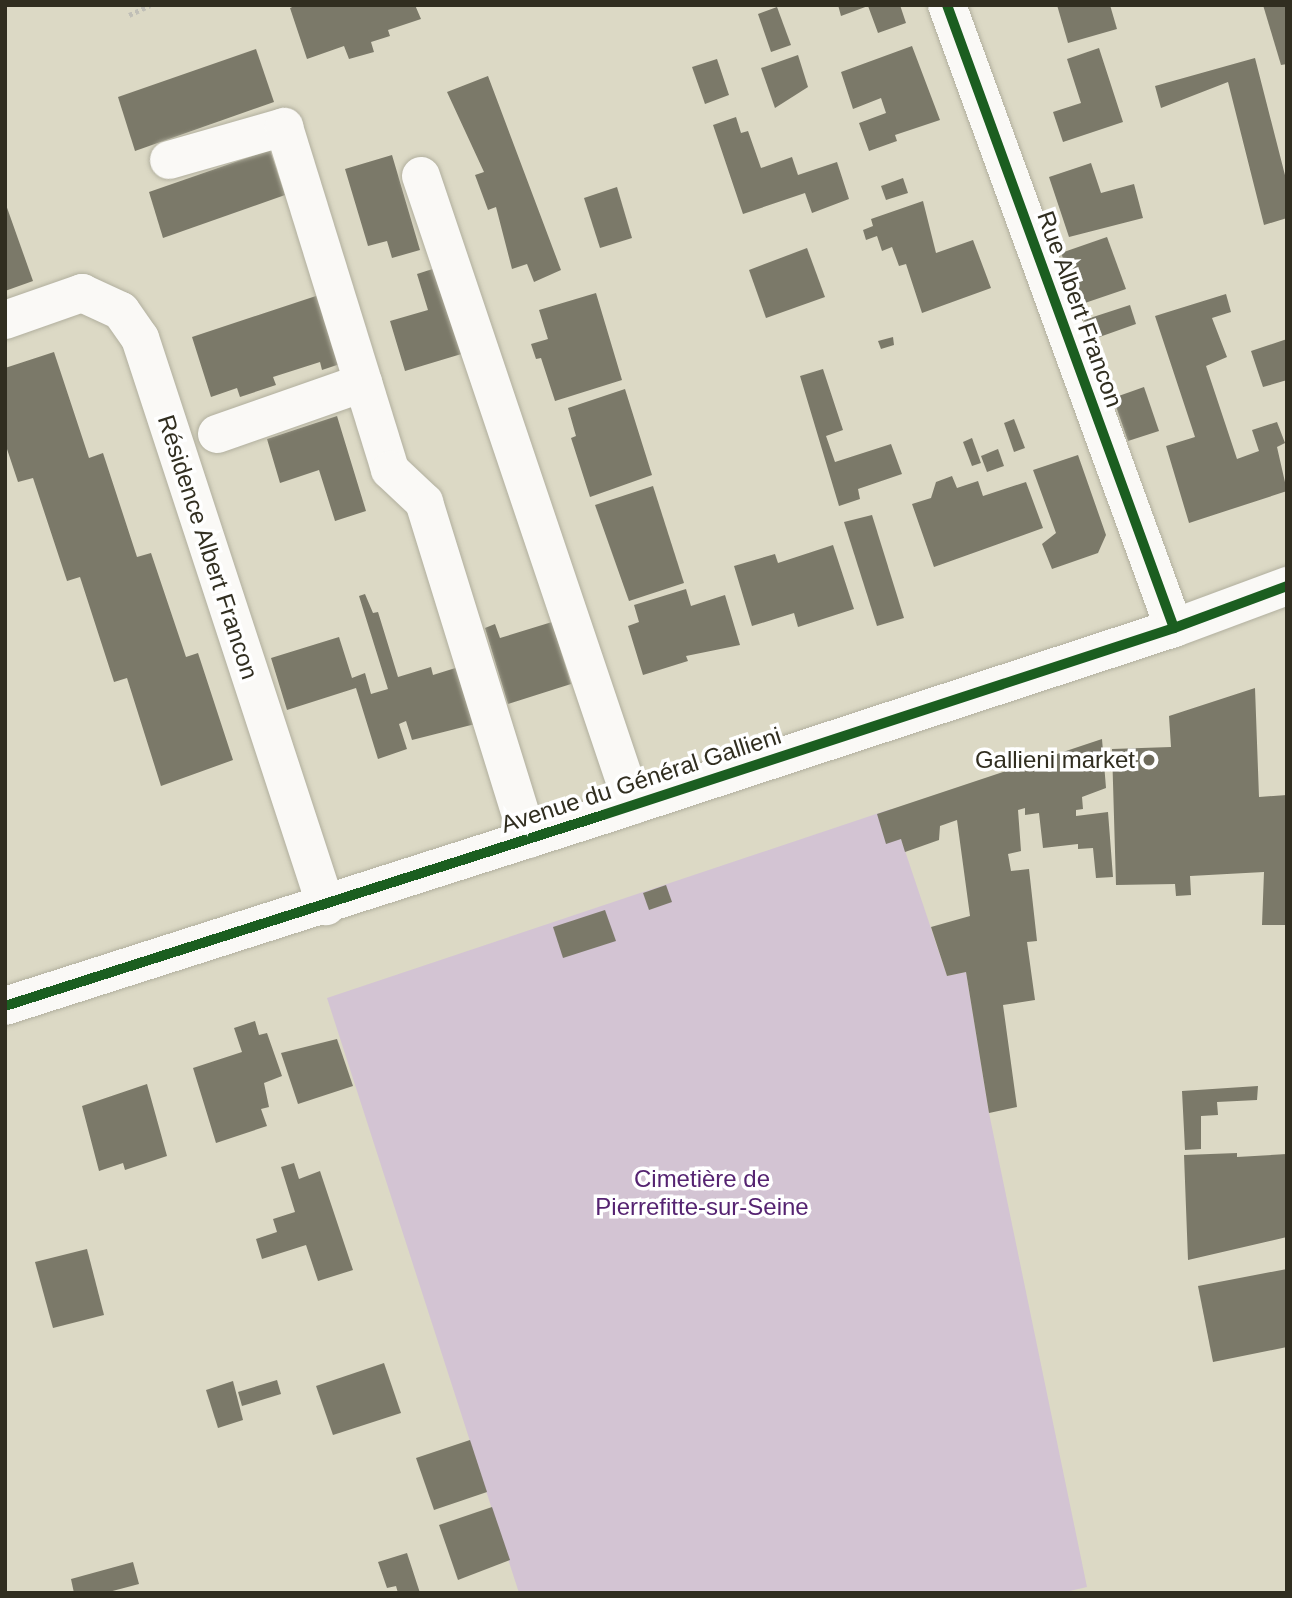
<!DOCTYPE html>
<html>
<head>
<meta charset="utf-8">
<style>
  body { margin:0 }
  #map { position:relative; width:1292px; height:1598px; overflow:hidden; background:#dcd9c5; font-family:Helvetica,sans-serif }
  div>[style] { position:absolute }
  .green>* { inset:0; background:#d3c4d3 }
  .building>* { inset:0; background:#7b7969 }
  .path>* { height:4.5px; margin-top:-2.25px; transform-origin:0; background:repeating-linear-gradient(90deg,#c0bfb7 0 3.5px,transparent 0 7px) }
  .roads { filter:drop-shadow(0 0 2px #b1af9e) drop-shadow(0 0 2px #b1af9e) }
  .minor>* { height:38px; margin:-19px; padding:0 19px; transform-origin:19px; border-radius:19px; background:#faf9f6 }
  .cycleway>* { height:10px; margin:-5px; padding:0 5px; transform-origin:5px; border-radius:5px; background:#1b5e20 }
  .dots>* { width:19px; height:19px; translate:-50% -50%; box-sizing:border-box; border:4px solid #fff; border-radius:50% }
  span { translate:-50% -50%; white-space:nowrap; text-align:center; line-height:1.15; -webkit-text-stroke:7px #fff; paint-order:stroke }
  .street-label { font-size:24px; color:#312e20 }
  .poi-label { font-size:24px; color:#312e20 }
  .right { translate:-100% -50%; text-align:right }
  .park-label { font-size:24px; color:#552371 }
  .frame { position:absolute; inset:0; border:7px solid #312e20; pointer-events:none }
</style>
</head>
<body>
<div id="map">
  <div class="green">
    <i style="clip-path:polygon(891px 809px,947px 976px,966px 972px,989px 1113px,1087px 1587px,1061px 1593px,519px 1593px,327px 998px)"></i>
  </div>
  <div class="building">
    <i style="clip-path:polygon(297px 5px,415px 5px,421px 19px,388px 30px,390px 36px,371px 42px,374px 52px,349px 59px,344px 46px,307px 59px,290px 8px)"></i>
    <i style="clip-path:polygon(838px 5px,900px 5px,906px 23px,878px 33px,868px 6px,841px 16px)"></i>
    <i style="clip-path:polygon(1057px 5px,1110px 5px,1117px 29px,1068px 43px)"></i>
    <i style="clip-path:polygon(1263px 5px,1287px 5px,1287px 64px,1281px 65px)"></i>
    <i style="clip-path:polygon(777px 7px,791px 45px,771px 52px,758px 14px)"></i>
    <i style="clip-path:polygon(912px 46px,940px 120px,895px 135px,897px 141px,869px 151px,859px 123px,886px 113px,881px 98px,853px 109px,841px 72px)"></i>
    <i style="clip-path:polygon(1099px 48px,1123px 122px,1063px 142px,1053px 112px,1081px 103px,1067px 59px)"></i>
    <i style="clip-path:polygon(256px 49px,274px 102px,135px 151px,118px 97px)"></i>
    <i style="clip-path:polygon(798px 55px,808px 87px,775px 108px,761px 68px)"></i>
    <i style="clip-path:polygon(1255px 58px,1287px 183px,1287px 218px,1264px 225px,1228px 82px,1161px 108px,1155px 86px)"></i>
    <i style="clip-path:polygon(717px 59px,729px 95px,705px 104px,692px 67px)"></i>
    <i style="clip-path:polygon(488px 76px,561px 270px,534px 282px,527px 264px,512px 269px,496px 207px,488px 210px,475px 175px,484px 172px,447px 92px)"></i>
    <i style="clip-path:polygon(736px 117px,741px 133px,748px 131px,761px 168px,792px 157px,798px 175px,837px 162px,849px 199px,812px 213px,805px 193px,743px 214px,713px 125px)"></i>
    <i style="clip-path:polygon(270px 150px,285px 195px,163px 238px,149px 192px)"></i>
    <i style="clip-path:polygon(392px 155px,420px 250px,392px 258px,387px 241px,368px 246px,345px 169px)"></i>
    <i style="clip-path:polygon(1091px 163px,1101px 193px,1134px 184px,1143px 218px,1069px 237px,1049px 177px)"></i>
    <i style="clip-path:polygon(903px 178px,908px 193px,886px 200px,881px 186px)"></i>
    <i style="clip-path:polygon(617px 187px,632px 238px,600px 248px,584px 198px)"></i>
    <i style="clip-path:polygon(923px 201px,936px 253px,973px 240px,991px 288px,922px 313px,906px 264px,899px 266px,892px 247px,882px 251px,877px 236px,866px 240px,863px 230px,873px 226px,871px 219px)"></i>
    <i style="clip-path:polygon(5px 202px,33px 281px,5px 291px)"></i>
    <i style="clip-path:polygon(1107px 237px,1126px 289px,1079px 305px,1061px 253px)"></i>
    <i style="clip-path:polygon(807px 248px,825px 297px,766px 318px,749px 270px)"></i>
    <i style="clip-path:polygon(442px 266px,468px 352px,405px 371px,390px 321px,428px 310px,417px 274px)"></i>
    <i style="clip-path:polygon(596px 293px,622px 380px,555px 401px,541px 358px,536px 359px,531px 344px,548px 339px,539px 310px)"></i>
    <i style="clip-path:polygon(1226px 294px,1231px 312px,1212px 318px,1227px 357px,1206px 366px,1237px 459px,1259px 451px,1252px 430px,1277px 422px,1285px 443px,1277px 447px,1287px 491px,1189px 523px,1166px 446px,1195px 437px,1155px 316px)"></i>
    <i style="clip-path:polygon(319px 295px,340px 364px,322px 370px,320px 362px,273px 377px,276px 385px,240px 397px,237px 388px,211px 397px,192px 337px)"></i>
    <i style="clip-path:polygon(1130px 305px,1136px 324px,1091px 340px,1084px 320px)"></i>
    <i style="clip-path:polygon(893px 337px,894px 345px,881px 349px,878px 341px)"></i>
    <i style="clip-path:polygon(1287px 339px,1287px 380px,1263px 387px,1251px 351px)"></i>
    <i style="clip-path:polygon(54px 352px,89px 458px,103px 453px,137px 557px,151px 553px,186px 657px,198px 653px,233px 760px,161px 786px,127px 678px,114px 682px,80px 577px,67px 581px,33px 478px,18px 482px,5px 443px,5px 368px)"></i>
    <i style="clip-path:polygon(823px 369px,843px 430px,826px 436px,835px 462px,891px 444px,902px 474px,858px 489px,860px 499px,839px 506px,800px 376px)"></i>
    <i style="clip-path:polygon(1144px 387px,1159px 431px,1128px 441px,1113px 398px)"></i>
    <i style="clip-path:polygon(625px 389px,652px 475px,590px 497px,571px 438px,576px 436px,568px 408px)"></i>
    <i style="clip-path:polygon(337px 416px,366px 511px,335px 521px,319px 470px,280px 483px,267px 439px)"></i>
    <i style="clip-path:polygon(1014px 419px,1025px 448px,1014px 452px,1004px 423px)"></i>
    <i style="clip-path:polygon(972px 438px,981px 463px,972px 466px,963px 442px)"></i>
    <i style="clip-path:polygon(998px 449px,1004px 466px,987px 472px,981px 456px)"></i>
    <i style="clip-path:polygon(1078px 455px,1106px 535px,1098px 553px,1052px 569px,1042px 544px,1056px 533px,1033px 470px)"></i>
    <i style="clip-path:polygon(952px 476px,957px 488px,978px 481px,983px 496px,1026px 482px,1043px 528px,934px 567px,912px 504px,931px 498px,936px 482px)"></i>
    <i style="clip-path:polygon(653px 486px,684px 583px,629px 601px,595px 505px)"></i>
    <i style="clip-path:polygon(872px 515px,904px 618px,877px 626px,844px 522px)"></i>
    <i style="clip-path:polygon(833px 545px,854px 609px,798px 627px,794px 613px,752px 626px,734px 566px,775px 554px,778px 563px)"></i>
    <i style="clip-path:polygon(686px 589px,691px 606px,725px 595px,740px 645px,686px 656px,688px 661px,643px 675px,628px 626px,639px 622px,634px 605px)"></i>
    <i style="clip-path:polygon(365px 594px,373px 613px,378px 612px,398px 677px,431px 667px,433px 675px,465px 665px,483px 722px,412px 740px,406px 721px,399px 724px,407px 749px,378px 759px,356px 688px,287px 710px,271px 658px,339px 637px,352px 678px,365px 673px,371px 694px,388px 689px,359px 596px)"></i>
    <i style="clip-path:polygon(552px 622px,571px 684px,508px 704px,485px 628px,495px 624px,500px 638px)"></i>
    <i style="clip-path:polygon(1255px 688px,1259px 797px,1287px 795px,1287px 925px,1262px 925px,1264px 872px,1190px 876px,1191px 895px,1176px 896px,1175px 884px,1116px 885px,1112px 749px,1171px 747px,1169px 716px)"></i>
    <i style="clip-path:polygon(1102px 739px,1106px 788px,1082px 797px,1083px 809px,1076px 810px,1076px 816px,1108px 812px,1113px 877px,1096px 878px,1093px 848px,1078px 849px,1078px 844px,1043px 848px,1039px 813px,1025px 815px,1025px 808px,1018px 810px,1021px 851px,1008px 854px,1011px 871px,1029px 869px,1037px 941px,1027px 942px,1035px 1000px,1003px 1005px,1017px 1107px,989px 1113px,966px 972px,947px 976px,931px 927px,970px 916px,957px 820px,940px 826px,939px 840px,905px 852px,901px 839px,886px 844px,877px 814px)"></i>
    <i style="clip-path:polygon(666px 885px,672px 902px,649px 910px,643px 893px)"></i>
    <i style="clip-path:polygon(605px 910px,616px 941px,563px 958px,553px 927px)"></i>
    <i style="clip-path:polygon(255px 1021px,259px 1035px,267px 1033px,282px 1076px,264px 1083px,269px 1107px,261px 1109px,267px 1126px,216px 1143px,193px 1068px,242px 1052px,234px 1028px)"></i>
    <i style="clip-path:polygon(337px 1039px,353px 1086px,298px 1104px,281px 1053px)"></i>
    <i style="clip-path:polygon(147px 1084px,167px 1156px,125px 1170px,123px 1163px,99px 1171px,82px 1106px)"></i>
    <i style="clip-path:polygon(1258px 1086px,1257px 1100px,1217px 1102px,1218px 1115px,1201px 1116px,1201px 1149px,1185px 1150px,1182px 1091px)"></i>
    <i style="clip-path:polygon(1237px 1153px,1237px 1157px,1287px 1154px,1287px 1237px,1188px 1260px,1184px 1155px)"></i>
    <i style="clip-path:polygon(294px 1163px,299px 1179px,320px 1171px,353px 1270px,318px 1281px,306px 1245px,262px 1259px,256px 1239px,277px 1232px,273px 1219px,295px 1212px,281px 1167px)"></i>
    <i style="clip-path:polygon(87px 1249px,104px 1315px,53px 1328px,35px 1262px)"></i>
    <i style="clip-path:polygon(1287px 1269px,1287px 1347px,1213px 1362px,1198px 1286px)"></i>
    <i style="clip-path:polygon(384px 1363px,401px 1413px,333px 1435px,316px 1386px)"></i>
    <i style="clip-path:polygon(277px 1380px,281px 1394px,242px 1406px,238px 1392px)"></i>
    <i style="clip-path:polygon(233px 1381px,243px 1420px,218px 1428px,206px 1390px)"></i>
    <i style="clip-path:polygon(470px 1440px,487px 1492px,434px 1510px,416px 1458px)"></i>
    <i style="clip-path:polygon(492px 1507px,510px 1560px,458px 1580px,439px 1525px)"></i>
    <i style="clip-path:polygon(407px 1553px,420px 1593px,398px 1593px,396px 1586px,387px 1588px,378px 1562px)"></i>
    <i style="clip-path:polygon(133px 1562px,139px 1584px,105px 1593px,74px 1593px,71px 1579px)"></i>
  </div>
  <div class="path">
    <i style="left:129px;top:15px;width:23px;rotate:-25deg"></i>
  </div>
  <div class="roads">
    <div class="minor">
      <i style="left:947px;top:5px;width:663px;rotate:69.98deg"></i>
      <i style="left:169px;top:160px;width:120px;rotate:-16deg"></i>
      <i style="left:284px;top:127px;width:359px;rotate:72.8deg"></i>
      <i style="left:390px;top:470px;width:47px;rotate:43.3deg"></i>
      <i style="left:424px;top:502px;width:353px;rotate:72.8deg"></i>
      <i style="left:421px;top:176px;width:664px;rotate:71.37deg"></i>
      <i style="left:5px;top:320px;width:82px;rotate:-19.3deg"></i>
      <i style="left:82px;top:293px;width:43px;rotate:24.8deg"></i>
      <i style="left:121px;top:311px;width:33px;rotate:55deg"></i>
      <i style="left:140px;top:338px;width:598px;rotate:71.87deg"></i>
      <i style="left:217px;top:434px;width:155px;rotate:-19.3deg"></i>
      <i style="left:5px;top:1006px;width:628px;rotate:-17.71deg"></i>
      <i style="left:603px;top:815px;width:601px;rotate:-18.13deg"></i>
      <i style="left:1174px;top:628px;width:121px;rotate:-20.4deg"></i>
    </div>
  </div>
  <div class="cycleway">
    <i style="left:947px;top:5px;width:663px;rotate:69.98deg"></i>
    <i style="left:5px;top:1006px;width:628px;rotate:-17.71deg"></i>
    <i style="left:603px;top:815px;width:601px;rotate:-18.13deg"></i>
    <i style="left:1174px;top:628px;width:121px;rotate:-20.4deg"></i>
  </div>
  <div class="dots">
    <i style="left:1149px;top:760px;background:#6d6a5a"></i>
  </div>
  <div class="street-label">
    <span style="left:1080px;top:309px;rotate:70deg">Rue Albert Francon</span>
    <span style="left:208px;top:547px;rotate:72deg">Résidence Albert Francon</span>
    <span style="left:641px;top:780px;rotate:-18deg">Avenue du Général Gallieni</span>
  </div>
  <div class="poi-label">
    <span class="right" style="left:1135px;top:760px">Gallieni market</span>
  </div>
  <div class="park-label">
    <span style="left:702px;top:1193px">Cimetière de<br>Pierrefitte-sur-Seine</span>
  </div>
  <div class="frame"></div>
</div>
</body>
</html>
